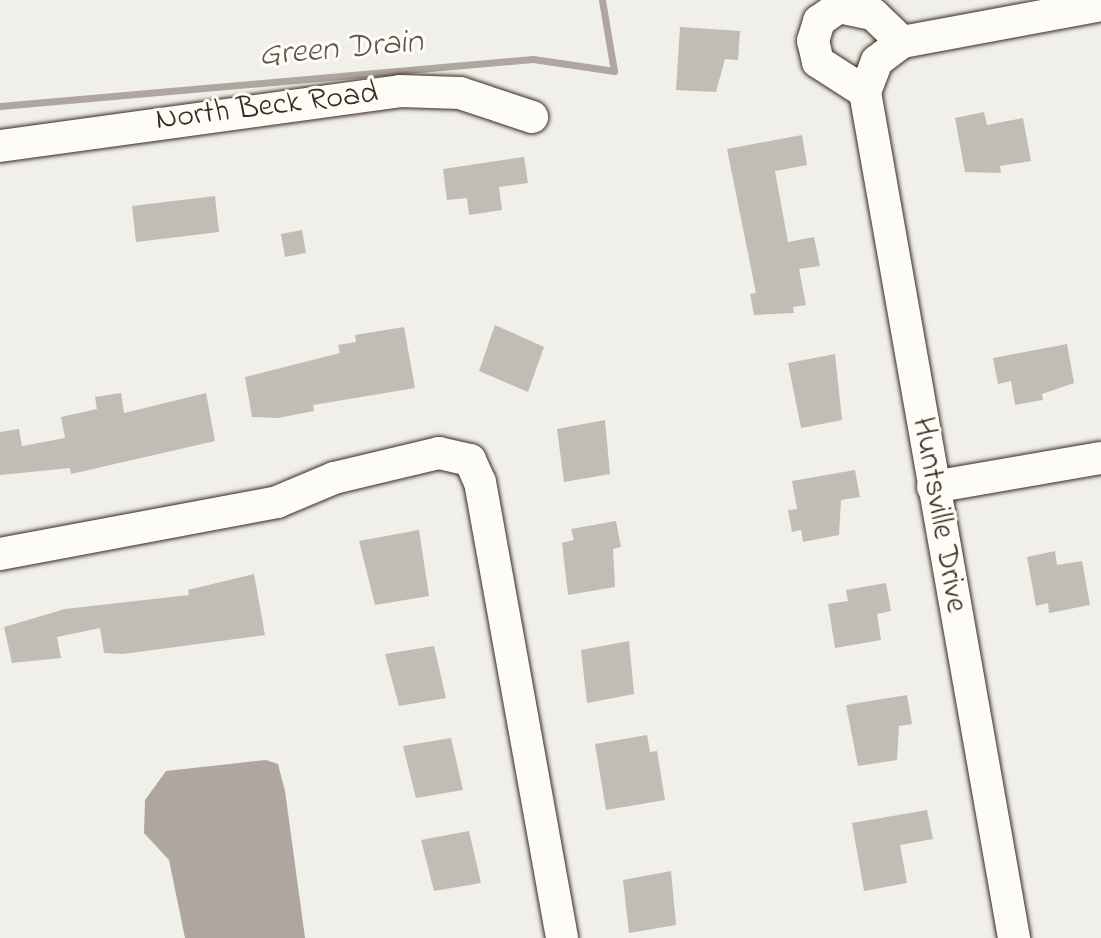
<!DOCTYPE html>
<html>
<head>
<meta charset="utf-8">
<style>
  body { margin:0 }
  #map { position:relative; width:1101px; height:938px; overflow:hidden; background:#f1efea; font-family:"Indie Flower",sans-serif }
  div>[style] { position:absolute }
  .water>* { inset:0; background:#aea69f }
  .stream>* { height:7px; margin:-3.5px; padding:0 3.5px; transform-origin:3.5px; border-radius:3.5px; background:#aea69f }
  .building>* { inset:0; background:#c1bcb4 }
  .roads { filter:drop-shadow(0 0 2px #3b2a1e) drop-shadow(0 0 2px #3b2a1e) }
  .minor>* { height:32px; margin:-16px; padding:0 16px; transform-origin:16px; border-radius:16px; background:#fdfcf7 }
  span { translate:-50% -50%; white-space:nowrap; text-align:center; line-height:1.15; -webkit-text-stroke:6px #fdfcf7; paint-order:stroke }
  .street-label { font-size:32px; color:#3b2a1e }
  .water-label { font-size:34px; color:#63554b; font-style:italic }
</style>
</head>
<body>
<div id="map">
  <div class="water">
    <i style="clip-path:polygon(266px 760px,278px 764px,285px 791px,305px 938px,185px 938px,169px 860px,144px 833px,145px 800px,166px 771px)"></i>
  </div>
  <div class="stream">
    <i style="left:0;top:106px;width:535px;rotate:-5.04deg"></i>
    <i style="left:533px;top:59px;width:82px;rotate:8.4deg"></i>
    <i style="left:614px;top:71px;width:72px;rotate:-99.6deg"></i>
  </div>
  <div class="building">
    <i style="clip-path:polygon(680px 27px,740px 31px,738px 60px,725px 59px,716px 92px,676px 90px)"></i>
    <i style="clip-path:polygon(984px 112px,987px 125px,1023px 118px,1031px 161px,1000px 166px,1001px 173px,965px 172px,955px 118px)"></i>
    <i style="clip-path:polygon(802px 135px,807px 165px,775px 171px,788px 242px,814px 237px,820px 266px,799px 269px,806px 305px,793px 307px,794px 313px,754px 315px,750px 294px,756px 293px,727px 149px)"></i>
    <i style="clip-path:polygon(524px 157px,528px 183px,499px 187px,502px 210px,469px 215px,467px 198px,447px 200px,443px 169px)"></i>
    <i style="clip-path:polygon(215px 196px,219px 232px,136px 242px,132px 206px)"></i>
    <i style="clip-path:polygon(302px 230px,306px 253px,285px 257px,281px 234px)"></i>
    <i style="clip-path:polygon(495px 325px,544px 347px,528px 392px,479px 371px)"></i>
    <i style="clip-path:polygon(404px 327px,415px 388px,313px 405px,314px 411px,278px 418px,252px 417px,245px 377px,340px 353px,338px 345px,356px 342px,355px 335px)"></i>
    <i style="clip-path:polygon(1067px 344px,1074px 383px,1042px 394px,1043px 400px,1015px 405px,1011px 381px,998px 384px,993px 358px)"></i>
    <i style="clip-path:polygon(835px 354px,842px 420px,801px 428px,788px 363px)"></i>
    <i style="clip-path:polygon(121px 393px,124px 413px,206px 393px,215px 441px,71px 474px,70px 468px,0 475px,0 432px,19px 429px,22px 446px,65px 438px,61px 417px,97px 409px,95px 397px)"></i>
    <i style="clip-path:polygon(605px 420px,610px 474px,564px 482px,557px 429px)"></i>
    <i style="clip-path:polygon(855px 470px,860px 497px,841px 500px,839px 535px,803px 542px,801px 530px,792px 532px,788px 510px,797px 509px,792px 481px)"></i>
    <i style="clip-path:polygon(616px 521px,621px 547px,613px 549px,615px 587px,568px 595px,562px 543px,574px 540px,571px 529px)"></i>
    <i style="clip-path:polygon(419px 530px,429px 596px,375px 605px,359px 541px)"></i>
    <i style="clip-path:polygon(1055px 551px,1057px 565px,1082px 561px,1090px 605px,1049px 613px,1048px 603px,1036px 606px,1027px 557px)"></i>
    <i style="clip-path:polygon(254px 574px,265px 635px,123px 654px,104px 653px,100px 628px,57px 637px,61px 658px,12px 663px,4px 627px,65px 609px,189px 595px,188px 590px)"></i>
    <i style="clip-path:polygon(886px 583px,891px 611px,877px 614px,881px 640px,835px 648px,828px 604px,848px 601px,846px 590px)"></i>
    <i style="clip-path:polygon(629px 641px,634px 694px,587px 703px,581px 650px)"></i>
    <i style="clip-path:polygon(434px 646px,446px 698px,399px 706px,385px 654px)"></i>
    <i style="clip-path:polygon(907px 695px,912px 724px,899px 726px,897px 760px,858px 766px,846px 705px)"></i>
    <i style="clip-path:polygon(647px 735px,650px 752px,657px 751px,665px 800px,606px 810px,595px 744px)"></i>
    <i style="clip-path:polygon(451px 738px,463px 790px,416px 798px,403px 746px)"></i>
    <i style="clip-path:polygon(927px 810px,933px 839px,900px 845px,907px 883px,864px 891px,852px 823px)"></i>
    <i style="clip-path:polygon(469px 831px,481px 883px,434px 891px,421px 840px)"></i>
    <i style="clip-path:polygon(671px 871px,676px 925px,629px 933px,623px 880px)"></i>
  </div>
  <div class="roads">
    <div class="minor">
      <i style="left:865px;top:92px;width:859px;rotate:80.01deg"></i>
      <i style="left:865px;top:92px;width:33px;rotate:-69deg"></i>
      <i style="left:877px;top:61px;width:31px;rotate:-37deg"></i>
      <i style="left:902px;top:42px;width:202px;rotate:-10.5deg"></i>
      <i style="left:865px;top:92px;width:56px;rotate:-147.4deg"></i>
      <i style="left:818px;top:62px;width:22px;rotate:-103deg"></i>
      <i style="left:813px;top:41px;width:21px;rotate:-73deg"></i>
      <i style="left:819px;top:21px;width:24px;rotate:-35deg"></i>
      <i style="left:839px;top:7px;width:35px;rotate:12deg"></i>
      <i style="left:873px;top:14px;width:40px;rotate:44deg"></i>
      <i style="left:0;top:146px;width:404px;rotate:-7.8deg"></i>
      <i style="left:400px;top:91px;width:60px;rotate:1.9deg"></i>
      <i style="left:460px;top:93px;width:76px;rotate:18.4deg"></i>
      <i style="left:933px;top:487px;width:170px;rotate:-9.8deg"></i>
      <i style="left:0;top:554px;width:282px;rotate:-10.6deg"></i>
      <i style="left:277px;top:502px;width:62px;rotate:-22.8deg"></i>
      <i style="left:334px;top:478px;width:108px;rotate:-13.4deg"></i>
      <i style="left:439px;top:453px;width:32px;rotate:13deg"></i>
      <i style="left:470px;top:460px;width:24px;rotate:66deg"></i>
      <i style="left:480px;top:482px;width:463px;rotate:79.8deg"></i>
    </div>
  </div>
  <div class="street-label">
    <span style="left:267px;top:108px;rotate:-7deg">North Beck Road</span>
    <span style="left:938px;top:515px;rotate:80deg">Huntsville Drive</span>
  </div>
  <div class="water-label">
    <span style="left:341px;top:50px;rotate:-5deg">Green Drain</span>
  </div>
</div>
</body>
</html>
